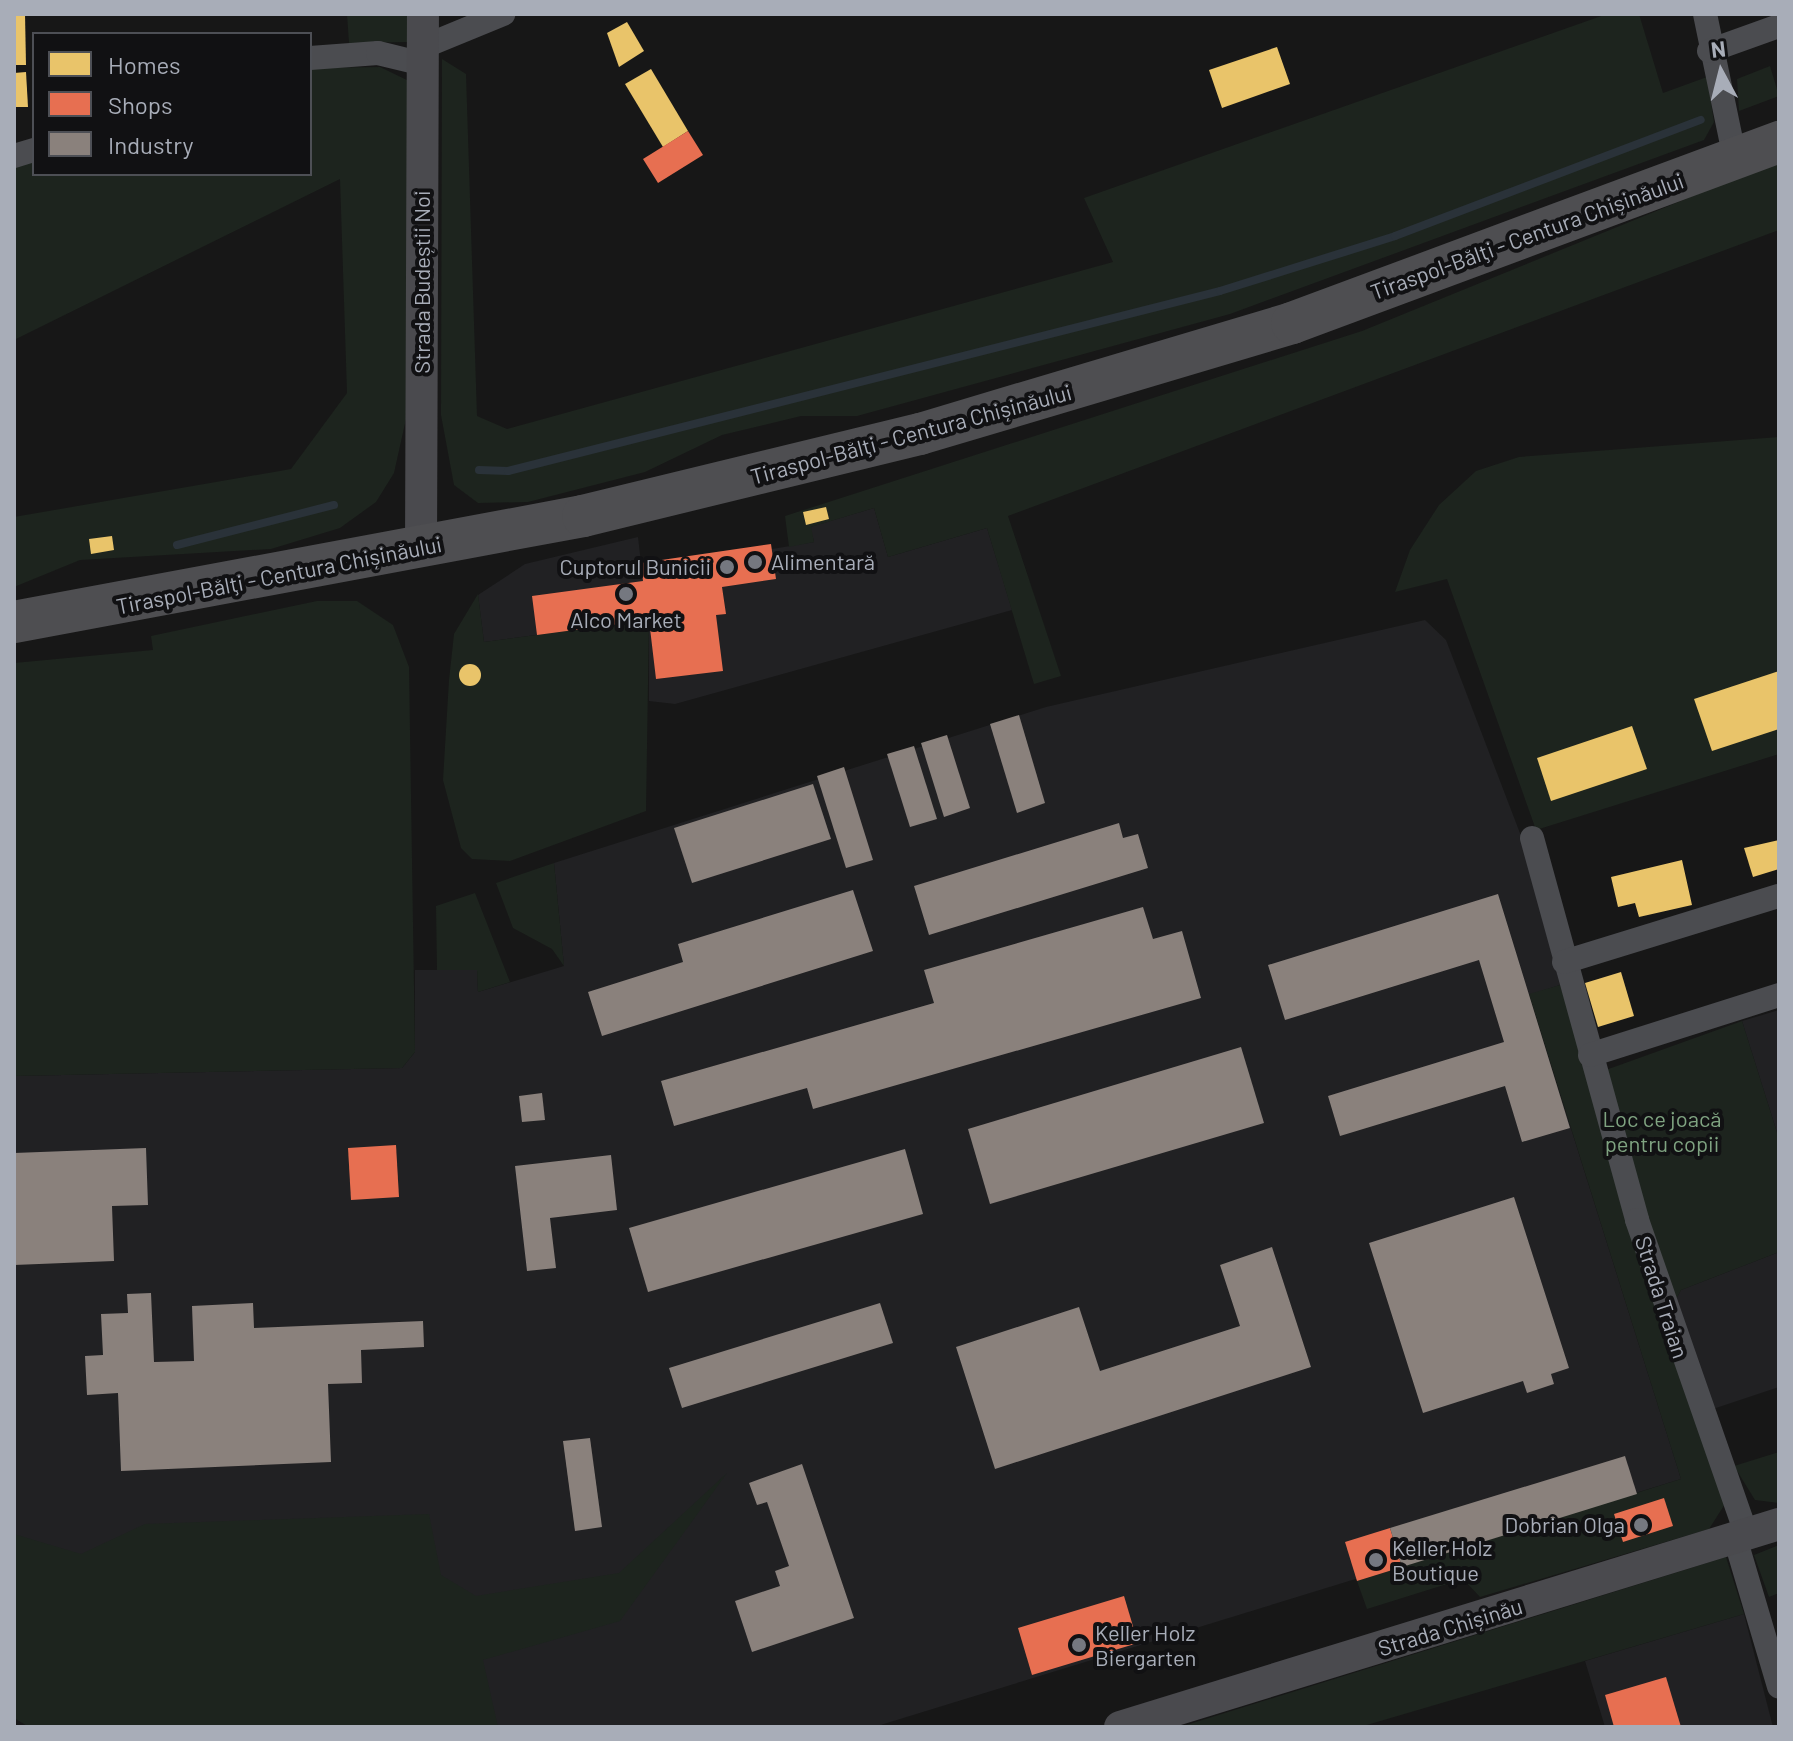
<!DOCTYPE html>
<html>
<head>
<meta charset="utf-8">
<style>
  body { margin:0 }
  #map { position:relative; width:1793px; height:1741px; overflow:hidden; background:#171717; font-family:Barlow,sans-serif }
  div>[style] { position:absolute }
  .built>* { inset:0; background:#212123 }
  .green>* { inset:0; background:#1d241e }
  .homes>* { inset:0; background:#e9c46a }
  .round { border-radius:50% }
  .shops>* { inset:0; background:#e76f51 }
  .industry>* { inset:0; background:#8a817c }
  .stream>* { height:8px; margin:-4px; padding:0 4px; transform-origin:4px; border-radius:4px; background:#2a3239 }
  .street>* { height:24px; margin:-12px; padding:0 12px; transform-origin:12px; border-radius:12px; background:#4b4c50 }
  .secondary>* { height:32px; margin:-16px; padding:0 16px; transform-origin:16px; border-radius:16px; background:#4a4a4e }
  .highway>* { height:42px; margin:-21px; padding:0 21px; transform-origin:21px; border-radius:21px; background:#4e4e51 }
  .dots>* { width:22px; height:22px; translate:-50% -50%; box-sizing:border-box; border:4px solid #111113; border-radius:50% }
  span { translate:-50% -50%; white-space:nowrap; text-align:center; line-height:1.15; -webkit-text-stroke:8px #111113; paint-order:stroke }
  .street-label { font-size:22px; color:#a8adb8 }
  .poi-label { font-size:22px; color:#a8adb8 }
  .left { translate:0 -50%; text-align:left }
  .right { translate:-100% -50%; text-align:right }
  .park-label { font-size:22px; color:#7fa381 }
  .frame { position:absolute; inset:0; border:16px solid #a8adb8; pointer-events:none }
  .legend { position:absolute; left:32px; top:32px; width:280px; height:144px; box-sizing:border-box; background:#111113; border:2px solid #4d4f55; margin:0; padding:10px 14px; list-style:none; font-size:24px; color:#a8adb8 }
  .legend li { display:flex; align-items:center; gap:16px; height:40px }
  .legend b { width:40px; border:2px solid #4d4f55 }
  .north { position:absolute; left:1681px; top:32px; width:80px; height:80px; -webkit-text-stroke:6px #111113; paint-order:stroke; rotate:353deg; font-size:22px; font-weight:700; line-height:32px; text-align:center; color:#a8adb8 }
  .north::after { content:''; display:block; margin:auto; width:28px; height:36px; background:#a8adb8; clip-path:polygon(50% 0,100% 100%,50% 72%,0 100%) }
</style>
</head>
<body>
<div id="map">
  <div class="built">
    <i style="clip-path:polygon(874px 508px,888px 557px,987px 528px,1012px 610px,675px 704px,649px 701px,649px 620px,484px 642px,478px 595px,525px 564px,638px 537px,641px 563px,772px 549px,814px 542px,810px 527px)"></i>
    <i style="clip-path:polygon(1425px 620px,1446px 640px,1523px 841px,1560px 985px,1529px 995px,1681px 1479px,874px 1727px,116px 1727px,14px 1659px,14px 1076px,402px 1068px,415px 1052px,415px 970px,477px 970px,478px 992px,564px 966px,554px 863px,1046px 707px)"></i>
    <i style="clip-path:polygon(1779px 1010px,1779px 1139px,1742px 1021px)"></i>
    <i style="clip-path:polygon(1779px 1252px,1779px 1387px,1710px 1410px,1674px 1303px,1681px 1290px)"></i>
    <i style="clip-path:polygon(1744px 1614px,1773px 1727px,1605px 1727px,1585px 1661px)"></i>
  </div>
  <div class="green">
    <i style="clip-path:polygon(347px 14px,411px 14px,410px 42px,349px 43px)"></i>
    <i style="clip-path:polygon(1607px 14px,1639px 14px,1663px 93px,1707px 77px,1714px 122px,1704px 140px,1230px 314px,857px 416px,801px 416px,722px 435px,645px 472px,528px 502px,478px 503px,454px 485px,441px 415px,442px 59px,466px 74px,477px 416px,507px 429px,1113px 262px,1084px 198px)"></i>
    <i style="clip-path:polygon(1770px 66px,1779px 96px,1739px 111px,1737px 79px)"></i>
    <i style="clip-path:polygon(380px 67px,411px 82px,408px 410px,394px 473px,376px 502px,340px 528px,271px 549px,80px 560px,14px 587px,14px 517px,291px 469px,347px 393px,340px 179px,14px 340px,14px 164px,34px 158px,34px 174px,310px 174px,310px 68px)"></i>
    <i style="clip-path:polygon(1779px 161px,1779px 230px,1008px 516px,1061px 676px,1034px 684px,987px 528px,888px 557px,874px 508px,811px 527px,814px 542px,789px 547px,785px 516px,1362px 331px)"></i>
    <i style="clip-path:polygon(1779px 437px,1779px 754px,1536px 830px,1447px 579px,1395px 592px,1410px 550px,1439px 505px,1476px 471px,1519px 457px)"></i>
    <i style="clip-path:polygon(478px 594px,484px 642px,649px 620px,646px 811px,510px 861px,472px 859px,461px 848px,443px 780px,449px 680px,454px 634px)"></i>
    <i style="clip-path:polygon(317px 601px,357px 601px,393px 625px,409px 667px,415px 1052px,402px 1068px,14px 1076px,14px 663px,153px 650px,151px 636px)"></i>
    <i style="clip-path:polygon(554px 863px,564px 966px,552px 949px,513px 928px,496px 883px)"></i>
    <i style="clip-path:polygon(475px 893px,510px 982px,478px 992px,477px 970px,437px 970px,436px 906px)"></i>
    <i style="clip-path:polygon(1560px 985px,1725px 1504px,1709px 1529px,1480px 1597px,1463px 1579px,1367px 1609px,1357px 1581px,1681px 1479px,1529px 994px)"></i>
    <i style="clip-path:polygon(1742px 1021px,1779px 1139px,1779px 1252px,1681px 1290px,1674px 1303px,1603px 1071px)"></i>
    <i style="clip-path:polygon(1779px 1452px,1779px 1503px,1755px 1500px,1734px 1466px)"></i>
    <i style="clip-path:polygon(727px 1473px,620px 1621px,483px 1660px,498px 1727px,29px 1727px,14px 1718px,14px 1534px,81px 1554px,145px 1524px,429px 1514px,441px 1575px,476px 1596px,619px 1573px)"></i>
    <i style="clip-path:polygon(1779px 1545px,1779px 1593px,1769px 1597px,1754px 1555px)"></i>
    <i style="clip-path:polygon(1726px 1557px,1744px 1614px,1360px 1727px,1180px 1727px)"></i>
  </div>
  <div class="homes">
    <i style="clip-path:polygon(14px 14px,25px 14px,26px 65px,14px 65px)"></i>
    <i style="clip-path:polygon(627px 22px,644px 51px,619px 67px,607px 33px)"></i>
    <i style="clip-path:polygon(1277px 47px,1290px 84px,1222px 108px,1209px 70px)"></i>
    <i style="clip-path:polygon(651px 69px,688px 131px,663px 147px,625px 84px)"></i>
    <i style="clip-path:polygon(26px 72px,28px 107px,14px 107px,14px 73px)"></i>
    <i style="clip-path:polygon(826px 507px,829px 519px,806px 525px,803px 512px)"></i>
    <i style="clip-path:polygon(112px 536px,114px 550px,91px 554px,89px 539px)"></i>
    <i class="round" style="left:459px;top:664px;width:22px;height:22px"></i>
    <i style="clip-path:polygon(1779px 671px,1779px 729px,1712px 751px,1694px 699px)"></i>
    <i style="clip-path:polygon(1632px 726px,1647px 769px,1551px 801px,1537px 758px)"></i>
    <i style="clip-path:polygon(1779px 840px,1779px 869px,1753px 877px,1744px 848px)"></i>
    <i style="clip-path:polygon(1682px 860px,1692px 905px,1639px 917px,1635px 903px,1618px 907px,1611px 877px)"></i>
    <i style="clip-path:polygon(1621px 972px,1634px 1016px,1598px 1027px,1585px 983px)"></i>
  </div>
  <div class="shops">
    <i style="clip-path:polygon(688px 131px,703px 155px,658px 183px,643px 159px)"></i>
    <i style="clip-path:polygon(771px 544px,776px 579px,722px 587px,726px 614px,716px 615px,723px 671px,656px 679px,649px 620px,537px 635px,532px 596px,643px 581px,641px 563px)"></i>
    <i style="clip-path:polygon(396px 1145px,399px 1197px,351px 1200px,348px 1148px)"></i>
    <i style="clip-path:polygon(1664px 1498px,1673px 1526px,1623px 1542px,1614px 1514px)"></i>
    <i style="clip-path:polygon(1390px 1528px,1402px 1567px,1357px 1581px,1345px 1542px)"></i>
    <i style="clip-path:polygon(1124px 1596px,1138px 1643px,1032px 1675px,1018px 1628px)"></i>
    <i style="clip-path:polygon(1666px 1677px,1681px 1727px,1614px 1727px,1605px 1695px)"></i>
  </div>
  <div class="industry">
    <i style="clip-path:polygon(1019px 715px,1045px 803px,1017px 813px,990px 724px)"></i>
    <i style="clip-path:polygon(947px 735px,970px 808px,944px 817px,921px 743px)"></i>
    <i style="clip-path:polygon(914px 746px,937px 819px,910px 827px,887px 754px)"></i>
    <i style="clip-path:polygon(844px 767px,873px 860px,846px 868px,817px 776px)"></i>
    <i style="clip-path:polygon(813px 784px,831px 839px,692px 883px,674px 828px)"></i>
    <i style="clip-path:polygon(1119px 823px,1123px 838px,1138px 834px,1148px 868px,929px 935px,914px 886px)"></i>
    <i style="clip-path:polygon(853px 890px,873px 951px,602px 1036px,588px 992px,683px 962px,678px 944px)"></i>
    <i style="clip-path:polygon(1498px 894px,1570px 1128px,1522px 1142px,1505px 1086px,1340px 1136px,1328px 1096px,1504px 1042px,1479px 960px,1285px 1020px,1268px 965px)"></i>
    <i style="clip-path:polygon(1143px 907px,1153px 939px,1182px 931px,1201px 998px,813px 1109px,807px 1088px,674px 1126px,661px 1081px,934px 1003px,924px 970px)"></i>
    <i style="clip-path:polygon(1241px 1047px,1264px 1123px,990px 1204px,968px 1129px)"></i>
    <i style="clip-path:polygon(542px 1093px,545px 1120px,522px 1122px,519px 1096px)"></i>
    <i style="clip-path:polygon(146px 1148px,148px 1205px,112px 1206px,114px 1261px,14px 1265px,14px 1153px)"></i>
    <i style="clip-path:polygon(905px 1149px,923px 1214px,648px 1292px,629px 1228px)"></i>
    <i style="clip-path:polygon(611px 1155px,617px 1210px,550px 1218px,556px 1268px,527px 1271px,515px 1166px)"></i>
    <i style="clip-path:polygon(1514px 1197px,1569px 1368px,1551px 1374px,1554px 1384px,1527px 1393px,1523px 1381px,1423px 1413px,1369px 1243px)"></i>
    <i style="clip-path:polygon(1272px 1247px,1311px 1367px,995px 1469px,956px 1347px,1079px 1307px,1100px 1371px,1240px 1326px,1220px 1265px)"></i>
    <i style="clip-path:polygon(151px 1293px,154px 1362px,194px 1361px,192px 1306px,253px 1303px,254px 1328px,423px 1321px,424px 1347px,361px 1350px,362px 1383px,328px 1384px,331px 1462px,121px 1471px,118px 1393px,87px 1395px,85px 1356px,103px 1355px,101px 1314px,128px 1313px,127px 1294px)"></i>
    <i style="clip-path:polygon(880px 1303px,893px 1343px,682px 1408px,669px 1368px)"></i>
    <i style="clip-path:polygon(590px 1438px,602px 1527px,575px 1531px,563px 1441px)"></i>
    <i style="clip-path:polygon(1625px 1456px,1637px 1494px,1402px 1567px,1390px 1528px)"></i>
    <i style="clip-path:polygon(802px 1464px,854px 1618px,752px 1652px,735px 1601px,780px 1586px,775px 1571px,789px 1566px,767px 1502px,757px 1505px,749px 1483px)"></i>
  </div>
  <div class="stream">
    <i style="left:479px;top:470px;width:29px;rotate:2deg"></i>
    <i style="left:508px;top:471px;width:734px;rotate:-14.19deg"></i>
    <i style="left:1220px;top:291px;width:183px;rotate:-17.4deg"></i>
    <i style="left:1395px;top:236px;width:327px;rotate:-20.8deg"></i>
    <i style="left:177px;top:545px;width:162px;rotate:-14.3deg"></i>
  </div>
  <div class="street">
    <i style="left:1705px;top:14px;width:148px;rotate:78.3deg"></i>
    <i style="left:423px;top:47px;width:87px;rotate:-22.4deg"></i>
    <i style="left:1709px;top:51px;width:74px;rotate:-19.7deg"></i>
    <i style="left:310px;top:58px;width:68px;rotate:-4.2deg"></i>
    <i style="left:378px;top:53px;width:46px;rotate:13.7deg"></i>
    <i style="left:14px;top:156px;width:21px;rotate:-17deg"></i>
    <i style="left:1532px;top:838px;width:396px;rotate:74.6deg"></i>
    <i style="left:1637px;top:1220px;width:334px;rotate:70.8deg"></i>
    <i style="left:1564px;top:962px;width:225px;rotate:-17.1deg"></i>
    <i style="left:1590px;top:1055px;width:198px;rotate:-17.6deg"></i>
    <i style="left:1735px;top:1538px;width:155px;rotate:73.5deg"></i>
  </div>
  <div class="secondary">
    <i style="left:421px;top:549px;width:535px;rotate:-89.79deg"></i>
    <i style="left:1120px;top:1727px;width:690px;rotate:-17.12deg"></i>
  </div>
  <div class="highway">
    <i style="left:14px;top:622px;width:579px;rotate:-10.55deg"></i>
    <i style="left:583px;top:516px;width:347px;rotate:-13.7deg"></i>
    <i style="left:920px;top:434px;width:388px;rotate:-16.6deg"></i>
    <i style="left:1292px;top:323px;width:520px;rotate:-20.39deg"></i>
  </div>
  <div class="dots">
    <i style="left:755px;top:562px;background:#757880"></i>
    <i style="left:727px;top:567px;background:#757880"></i>
    <i style="left:626px;top:594px;background:#757880"></i>
    <i style="left:1641px;top:1525px;background:#757880"></i>
    <i style="left:1376px;top:1560px;background:#757880"></i>
    <i style="left:1079px;top:1645px;background:#757880"></i>
  </div>
  <div class="street-label">
    <span style="left:1527px;top:236px;rotate:-20deg">Tiraspol-Bălţi - Centura Chișinăului</span>
    <span style="left:422px;top:282px;rotate:-90deg">Strada Budeștii Noi</span>
    <span style="left:911px;top:434px;rotate:-15deg">Tiraspol-Bălţi - Centura Chișinăului</span>
    <span style="left:279px;top:575px;rotate:-11deg">Tiraspol-Bălţi - Centura Chișinăului</span>
    <span style="left:1662px;top:1297px;rotate:72deg">Strada Traian</span>
    <span style="left:1450px;top:1627px;rotate:-17deg">Strada Chișinău</span>
  </div>
  <div class="poi-label">
    <span class="left" style="left:771px;top:562px">Alimentară</span>
    <span class="right" style="left:711px;top:567px">Cuptorul Bunicii</span>
    <span style="left:626px;top:620px">Alco Market</span>
    <span class="right" style="left:1625px;top:1525px">Dobrian Olga</span>
    <span class="left" style="left:1392px;top:1560px">Keller Holz<br>Boutique</span>
    <span class="left" style="left:1095px;top:1645px">Keller Holz<br>Biergarten</span>
  </div>
  <div class="park-label">
    <span style="left:1662px;top:1131px">Loc ce joacă<br>pentru copii</span>
  </div>
  <div class="frame"></div>
  <ul class="legend">
  <li><b style="height:22px;background:#e9c46a"></b>Homes</li>
  <li><b style="height:22px;background:#e76f51"></b>Shops</li>
  <li><b style="height:22px;background:#8a817c"></b>Industry</li>
  </ul>
  <div class="north">N</div>
</div>
</body>
</html>
